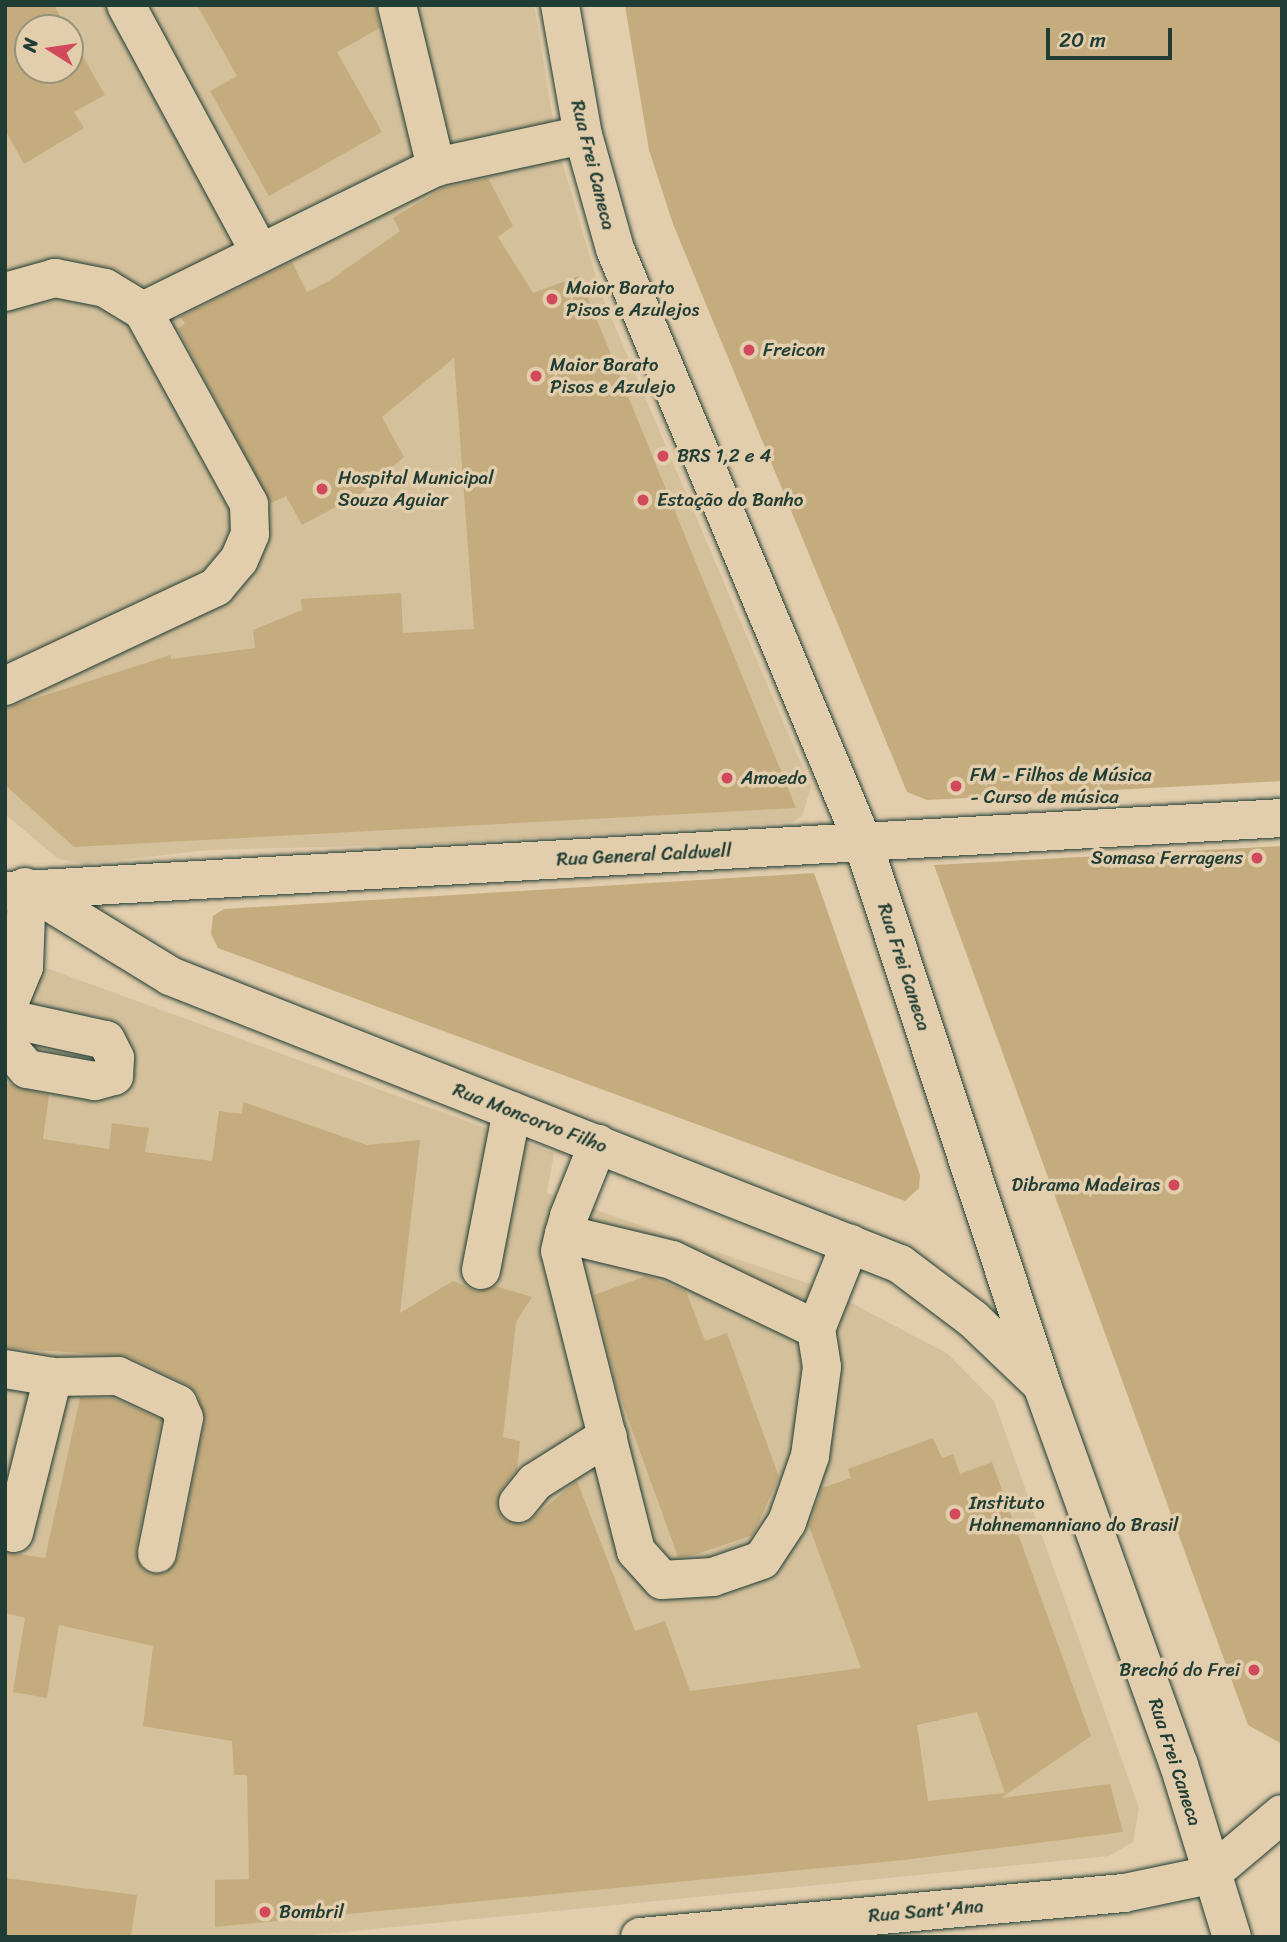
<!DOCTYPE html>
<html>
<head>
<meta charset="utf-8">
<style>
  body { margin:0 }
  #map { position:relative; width:1287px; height:1942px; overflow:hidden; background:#e2cdac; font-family:Sriracha,sans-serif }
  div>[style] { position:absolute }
  .built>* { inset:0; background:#d5c09c }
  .building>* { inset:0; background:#c5ac7e }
  .roads { filter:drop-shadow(0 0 2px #1f3d34) drop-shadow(0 0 2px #1f3d34) }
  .minor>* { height:38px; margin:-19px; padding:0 19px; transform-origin:19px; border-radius:19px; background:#e2cdac }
  .major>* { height:38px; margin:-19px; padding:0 19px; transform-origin:19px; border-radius:19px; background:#e2cdac }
  .dots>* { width:19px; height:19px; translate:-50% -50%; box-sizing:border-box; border:4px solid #e2cdac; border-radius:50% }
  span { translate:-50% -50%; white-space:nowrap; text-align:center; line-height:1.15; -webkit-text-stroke:7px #e2cdac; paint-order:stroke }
  .street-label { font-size:19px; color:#1f3d34 }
  .poi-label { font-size:19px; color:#1f3d34 }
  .left { translate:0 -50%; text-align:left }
  .right { translate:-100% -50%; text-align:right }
  .frame { position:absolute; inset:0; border:7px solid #1f3d34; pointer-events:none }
  .north { position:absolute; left:14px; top:14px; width:70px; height:70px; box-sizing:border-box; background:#e2cdac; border:2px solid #94937c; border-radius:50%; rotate:282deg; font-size:19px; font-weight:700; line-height:28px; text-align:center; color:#1f3d34 }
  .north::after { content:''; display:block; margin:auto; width:24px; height:32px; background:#d1495b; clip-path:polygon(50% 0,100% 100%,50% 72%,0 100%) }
  .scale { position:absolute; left:1046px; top:28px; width:126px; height:32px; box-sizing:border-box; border:4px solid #1f3d34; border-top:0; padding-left:9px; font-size:21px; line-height:24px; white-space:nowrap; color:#1f3d34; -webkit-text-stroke:5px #e2cdac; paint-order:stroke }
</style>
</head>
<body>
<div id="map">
  <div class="built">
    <i style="clip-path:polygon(evenodd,5px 5px,534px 5px,557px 144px,600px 291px,811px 787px,802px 816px,793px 822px,434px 844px,209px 850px,82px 864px,57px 858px,5px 814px,5px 5px,28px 28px,70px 28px,70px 70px,28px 70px,28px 28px)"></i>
    <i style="clip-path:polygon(5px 953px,554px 1153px,547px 1193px,827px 1290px,948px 1354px,994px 1401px,1139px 1808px,1133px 1842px,1109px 1856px,293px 1937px,5px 1937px)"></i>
  </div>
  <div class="building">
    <i style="clip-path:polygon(5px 5px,54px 5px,67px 28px,28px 28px,28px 70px,70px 70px,70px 34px,105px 95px,74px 112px,84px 128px,24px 164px,5px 130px)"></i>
    <i style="clip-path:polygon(197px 5px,376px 5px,380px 28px,337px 52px,382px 132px,269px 196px,210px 91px,237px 76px)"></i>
    <i style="clip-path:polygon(625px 5px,1282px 5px,1282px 781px,927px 800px,907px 792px,673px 224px,649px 150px)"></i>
    <i style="clip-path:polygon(488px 178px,513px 226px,498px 237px,533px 293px,579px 276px,796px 808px,74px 847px,5px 785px,5px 708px,171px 655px,171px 659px,255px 648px,253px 630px,302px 610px,301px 599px,401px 593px,403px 633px,474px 629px,454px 358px,382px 417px,404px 457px,360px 494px,302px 525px,286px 496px,271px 503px,178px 329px,185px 323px,180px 317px,292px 262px,307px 292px,329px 281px,400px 231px,393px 218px,443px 188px)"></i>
    <i style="clip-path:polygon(1282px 846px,1282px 1744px,1248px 1725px,934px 865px)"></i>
    <i style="clip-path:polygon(814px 873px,920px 1175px,919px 1188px,905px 1201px,218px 948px,211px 934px,213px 916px,224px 909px)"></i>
    <i style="clip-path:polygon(evenodd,5px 1083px,49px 1095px,43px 1139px,109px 1149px,112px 1123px,149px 1128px,145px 1152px,212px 1161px,219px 1111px,242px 1114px,243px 1102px,367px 1145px,420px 1140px,400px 1313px,453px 1281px,476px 1291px,495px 1286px,532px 1297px,516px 1322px,503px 1437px,520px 1441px,517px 1470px,501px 1490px,498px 1511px,505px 1520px,525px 1524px,577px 1481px,635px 1631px,665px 1621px,690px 1691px,861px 1668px,809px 1526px,822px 1488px,851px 1478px,848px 1469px,933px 1438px,942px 1458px,953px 1454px,960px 1474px,992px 1462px,1091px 1736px,1001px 1798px,1110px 1784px,1123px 1832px,904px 1860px,215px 1927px,215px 1880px,249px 1879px,247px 1775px,234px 1775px,232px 1741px,143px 1726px,153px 1646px,59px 1625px,47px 1698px,13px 1692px,25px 1618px,5px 1613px,5px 1552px,45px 1558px,80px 1398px,113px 1398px,161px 1420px,136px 1549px,142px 1569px,153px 1574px,165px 1573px,178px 1558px,205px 1422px,198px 1395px,188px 1385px,127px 1356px,5px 1348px,5px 1083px,977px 1712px,1005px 1793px,928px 1801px,917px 1725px,977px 1712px)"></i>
    <i style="clip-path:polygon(646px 1276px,686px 1291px,705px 1341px,727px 1333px,779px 1477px,753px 1535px,691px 1556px,678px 1557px,617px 1388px,594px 1295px)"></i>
    <i style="clip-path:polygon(5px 1878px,137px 1895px,131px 1937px,5px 1937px)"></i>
  </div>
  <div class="roads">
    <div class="minor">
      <i style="left:126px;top:5px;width:282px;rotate:61.6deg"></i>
      <i style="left:397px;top:5px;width:167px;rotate:76.5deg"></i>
      <i style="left:5px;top:292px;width:52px;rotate:-15.6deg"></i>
      <i style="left:55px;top:278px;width:51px;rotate:11.3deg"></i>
      <i style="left:105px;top:288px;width:44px;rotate:31.2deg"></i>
      <i style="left:5px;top:686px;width:233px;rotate:-25.1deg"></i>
      <i style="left:216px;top:587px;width:35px;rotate:-50deg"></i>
      <i style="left:239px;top:560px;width:28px;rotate:-67deg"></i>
      <i style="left:250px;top:534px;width:30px;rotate:-92deg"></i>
      <i style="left:249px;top:504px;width:220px;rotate:-118.8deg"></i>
      <i style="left:143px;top:311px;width:326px;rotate:-26.2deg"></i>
      <i style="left:436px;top:167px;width:150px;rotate:-12.3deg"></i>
      <i style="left:25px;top:887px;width:170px;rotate:31.5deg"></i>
      <i style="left:170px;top:976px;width:785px;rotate:21.53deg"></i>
      <i style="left:900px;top:1264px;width:91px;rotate:37deg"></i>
      <i style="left:973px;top:1319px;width:95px;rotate:43.7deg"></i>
      <i style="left:5px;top:891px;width:1279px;rotate:-3.27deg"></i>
      <i style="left:5px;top:1013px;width:50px;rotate:-67.6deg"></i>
      <i style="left:24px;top:967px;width:78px;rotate:-87.8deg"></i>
      <i style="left:5px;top:1018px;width:103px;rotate:12.3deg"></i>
      <i style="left:106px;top:1040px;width:20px;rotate:63deg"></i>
      <i style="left:115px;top:1058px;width:18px;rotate:93deg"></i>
      <i style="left:114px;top:1076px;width:20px;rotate:165deg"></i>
      <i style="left:95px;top:1081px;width:69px;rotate:-170deg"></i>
      <i style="left:27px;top:1069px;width:34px;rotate:-130deg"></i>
      <i style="left:564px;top:1234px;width:111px;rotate:13.5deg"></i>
      <i style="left:672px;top:1260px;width:160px;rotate:25.6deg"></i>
      <i style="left:816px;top:1329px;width:38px;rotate:81deg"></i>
      <i style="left:822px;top:1367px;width:90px;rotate:97.7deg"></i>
      <i style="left:810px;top:1456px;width:70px;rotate:109.2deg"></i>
      <i style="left:787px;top:1522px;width:45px;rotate:123.3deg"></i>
      <i style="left:762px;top:1560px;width:52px;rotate:160.9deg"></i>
      <i style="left:713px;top:1577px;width:51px;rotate:176.6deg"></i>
      <i style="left:662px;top:1580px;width:39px;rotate:-132deg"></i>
      <i style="left:636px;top:1551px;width:309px;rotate:-104.2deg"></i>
      <i style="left:560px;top:1251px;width:17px;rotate:-77deg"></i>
      <i style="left:564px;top:1234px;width:19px;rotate:-74deg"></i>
      <i style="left:569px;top:1216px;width:78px;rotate:-68.1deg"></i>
      <i style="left:481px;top:1270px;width:162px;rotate:-79deg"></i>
      <i style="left:816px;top:1329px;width:92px;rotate:-68.2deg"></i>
      <i style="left:5px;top:1369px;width:49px;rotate:9.5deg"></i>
      <i style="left:53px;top:1377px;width:65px;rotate:-0.9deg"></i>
      <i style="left:118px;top:1376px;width:66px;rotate:25deg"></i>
      <i style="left:178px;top:1404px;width:15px;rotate:67deg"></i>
      <i style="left:184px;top:1418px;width:138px;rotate:101.3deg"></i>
      <i style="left:518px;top:1503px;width:27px;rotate:-51deg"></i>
      <i style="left:535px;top:1482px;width:86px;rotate:-32.2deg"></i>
      <i style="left:14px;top:1533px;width:161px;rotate:-76deg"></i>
    </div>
    <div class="major">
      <i style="left:560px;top:5px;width:132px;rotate:80deg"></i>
      <i style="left:583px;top:135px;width:118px;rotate:74.3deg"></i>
      <i style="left:615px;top:249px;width:641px;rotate:67.32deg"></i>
      <i style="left:862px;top:840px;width:574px;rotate:71.72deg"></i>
      <i style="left:1042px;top:1385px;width:404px;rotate:70.2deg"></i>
      <i style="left:1179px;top:1765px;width:180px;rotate:72.9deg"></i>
      <i style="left:640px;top:1937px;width:486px;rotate:-5.2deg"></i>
      <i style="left:1124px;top:1893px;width:88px;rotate:-11.8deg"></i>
      <i style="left:1210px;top:1875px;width:94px;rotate:-40.3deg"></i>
    </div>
  </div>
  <div class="dots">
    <i style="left:552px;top:299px;background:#d1495b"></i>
    <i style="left:749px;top:350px;background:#d1495b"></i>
    <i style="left:536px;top:376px;background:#d1495b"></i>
    <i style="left:663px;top:456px;background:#d1495b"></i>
    <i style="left:322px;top:489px;background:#d1495b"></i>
    <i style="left:643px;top:500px;background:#d1495b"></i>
    <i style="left:727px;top:778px;background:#d1495b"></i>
    <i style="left:956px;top:786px;background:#d1495b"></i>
    <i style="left:1257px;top:858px;background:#d1495b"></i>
    <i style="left:1174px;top:1185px;background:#d1495b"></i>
    <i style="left:955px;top:1514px;background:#d1495b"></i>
    <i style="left:1254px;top:1670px;background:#d1495b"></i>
    <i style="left:265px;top:1912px;background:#d1495b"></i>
  </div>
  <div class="street-label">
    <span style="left:593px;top:165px;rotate:76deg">Rua Frei Caneca</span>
    <span style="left:644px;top:855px;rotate:-3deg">Rua General Caldwell</span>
    <span style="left:904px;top:967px;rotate:72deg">Rua Frei Caneca</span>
    <span style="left:530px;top:1118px;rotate:21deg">Rua Moncorvo Filho</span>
    <span style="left:1175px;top:1762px;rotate:72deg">Rua Frei Caneca</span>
    <span style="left:926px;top:1911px;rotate:-5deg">Rua Sant'Ana</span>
  </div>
  <div class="poi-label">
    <span class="left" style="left:566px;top:299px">Maior Barato<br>Pisos e Azulejos</span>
    <span class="left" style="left:763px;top:350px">Freicon</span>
    <span class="left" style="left:550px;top:376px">Maior Barato<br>Pisos e Azulejo</span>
    <span class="left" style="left:677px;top:456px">BRS 1,2 e 4</span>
    <span class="left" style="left:338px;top:489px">Hospital Municipal<br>Souza Aguiar</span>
    <span class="left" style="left:657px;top:500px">Estação do Banho</span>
    <span class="left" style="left:970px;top:786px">FM - Filhos de Música<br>- Curso de música</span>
    <span class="left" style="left:741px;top:778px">Amoedo</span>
    <span class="right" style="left:1243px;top:858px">Somasa Ferragens</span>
    <span class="right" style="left:1160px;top:1185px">Dibrama Madeiras</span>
    <span class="left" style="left:969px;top:1514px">Instituto<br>Hahnemanniano do Brasil</span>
    <span class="right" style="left:1240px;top:1670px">Brechó do Frei</span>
    <span class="left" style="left:279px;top:1912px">Bombril</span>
  </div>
  <div class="frame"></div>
  <div class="north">N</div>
  <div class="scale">20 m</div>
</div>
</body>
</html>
